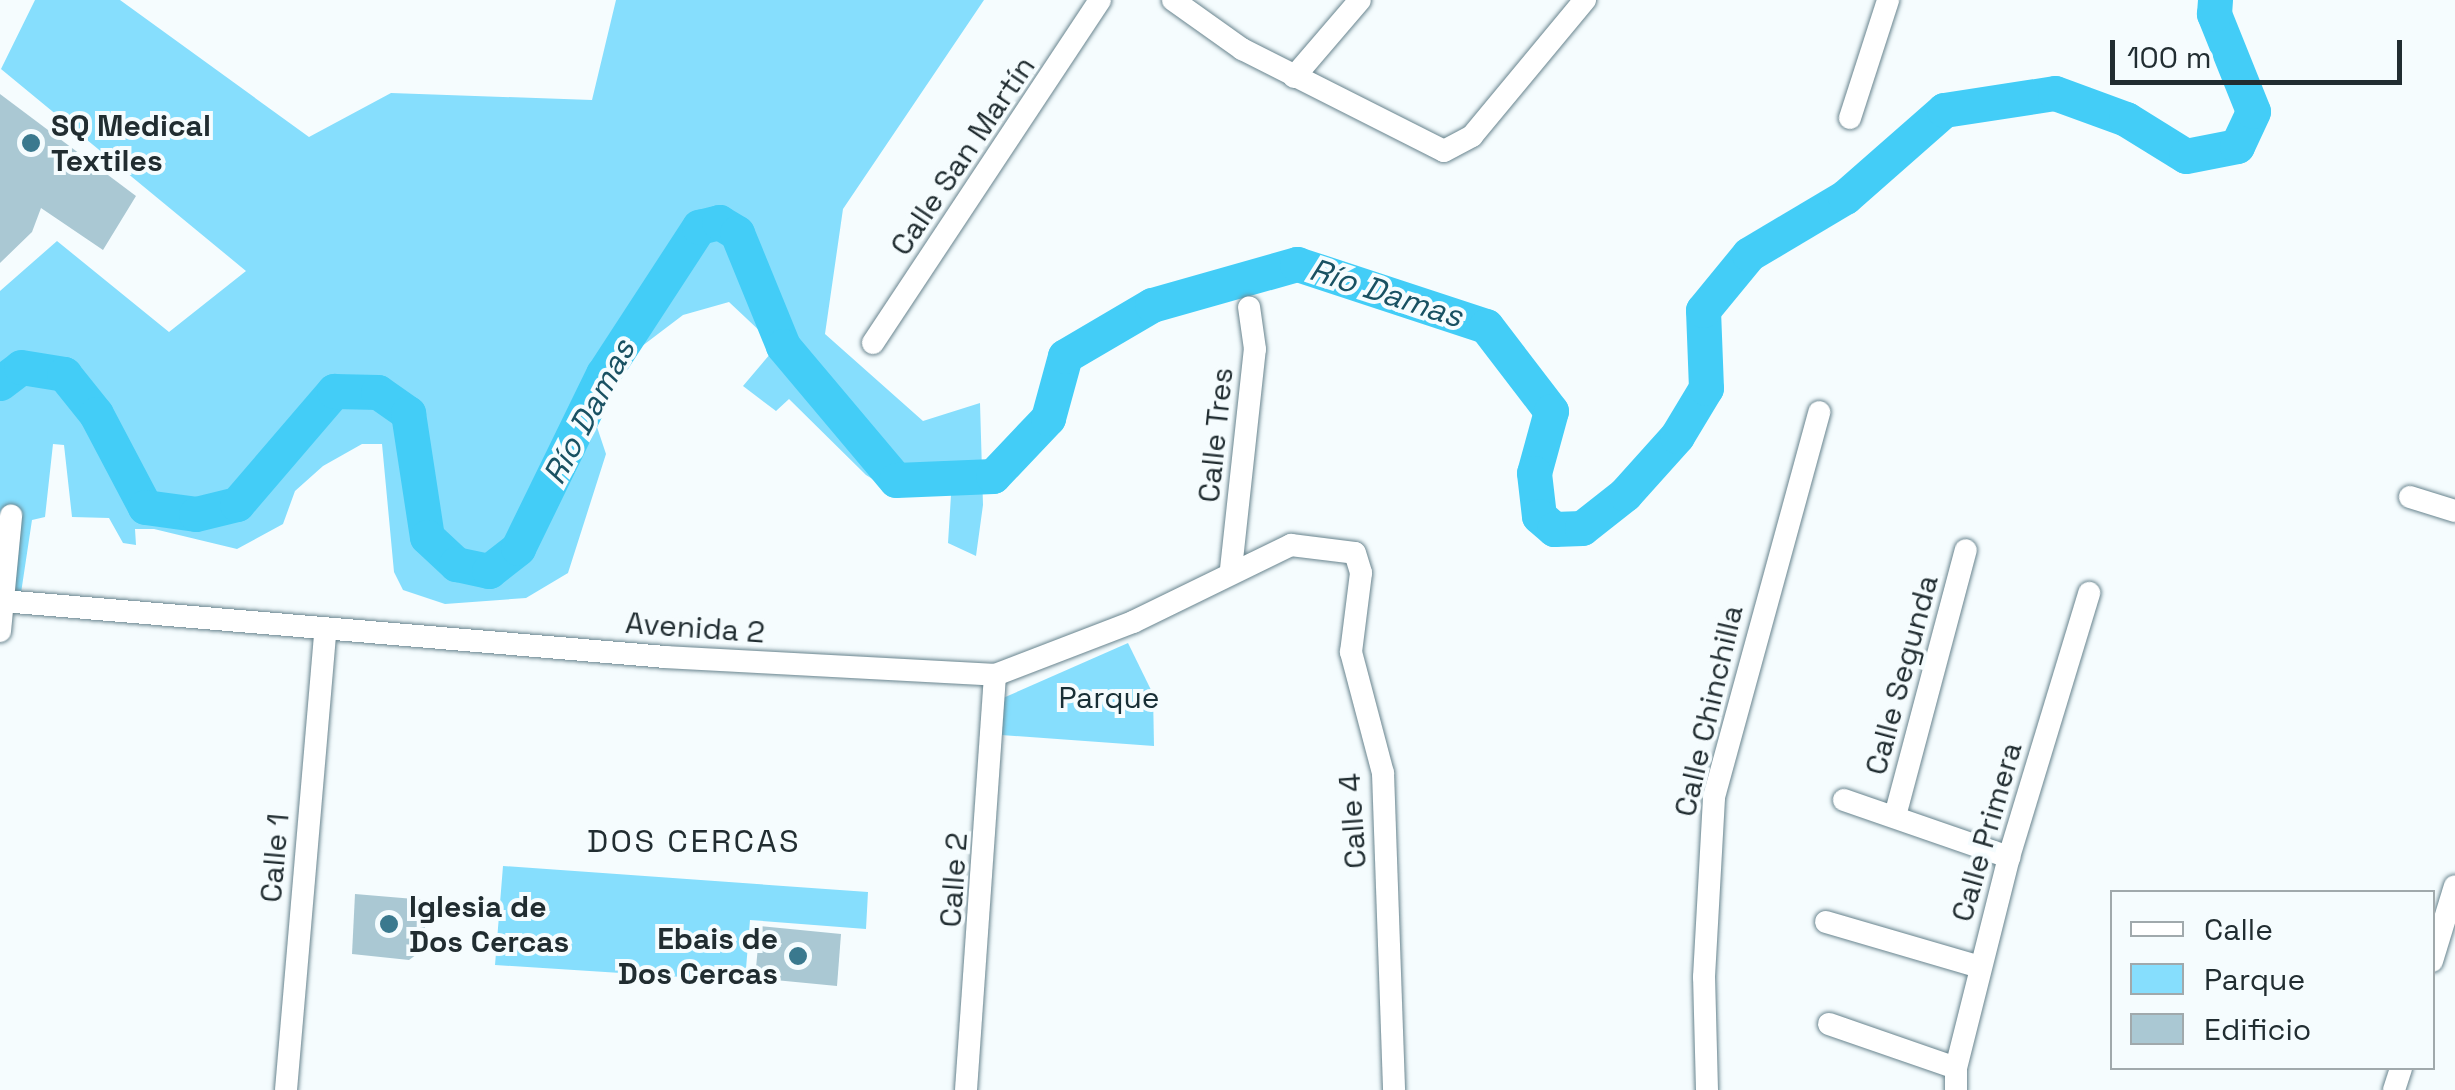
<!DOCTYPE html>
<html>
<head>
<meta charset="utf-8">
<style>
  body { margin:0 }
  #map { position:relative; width:2455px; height:1090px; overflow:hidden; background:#f5fcfe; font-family:"Space Grotesk",sans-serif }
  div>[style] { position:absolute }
  .green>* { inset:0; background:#86defd }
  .river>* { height:35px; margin:-17.5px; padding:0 17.5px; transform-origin:17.5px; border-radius:17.5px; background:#43cdf7 }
  .building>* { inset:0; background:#aac8d3 }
  .roads { filter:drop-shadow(0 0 2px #68848e) drop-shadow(0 0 2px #68848e) }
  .minor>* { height:22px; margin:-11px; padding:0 11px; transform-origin:11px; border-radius:11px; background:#fff }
  .dots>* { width:28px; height:28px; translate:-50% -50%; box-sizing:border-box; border:5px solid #f5fcfe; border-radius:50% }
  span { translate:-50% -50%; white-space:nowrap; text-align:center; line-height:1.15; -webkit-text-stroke:8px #f5fcfe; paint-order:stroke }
  .poi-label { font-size:30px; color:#212d31; font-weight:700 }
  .left { translate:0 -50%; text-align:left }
  .right { translate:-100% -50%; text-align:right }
  .street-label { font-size:30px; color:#212d31 }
  .park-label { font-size:30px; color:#182f36 }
  .water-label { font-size:32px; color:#195162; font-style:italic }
  .neighbourhood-label { font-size:32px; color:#212d31; letter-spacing:2.5px }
  .legend { position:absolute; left:2110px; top:890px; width:325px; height:180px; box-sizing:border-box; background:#f5fcfe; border:2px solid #a0a9ac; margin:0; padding:12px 18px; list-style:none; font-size:30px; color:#212d31 }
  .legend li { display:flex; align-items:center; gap:20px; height:50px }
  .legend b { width:50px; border:2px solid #a0a9ac }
  .scale { position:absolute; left:2110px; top:40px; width:292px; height:45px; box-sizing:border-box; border:5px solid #212d31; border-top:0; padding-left:12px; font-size:30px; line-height:35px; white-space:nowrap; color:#212d31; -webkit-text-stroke:8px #f5fcfe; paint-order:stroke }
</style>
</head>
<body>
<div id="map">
  <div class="green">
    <i style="clip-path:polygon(35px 0,120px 0,309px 137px,391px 93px,592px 100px,616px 0,984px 0,843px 209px,825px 334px,923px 421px,980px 403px,983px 505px,976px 556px,948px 543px,951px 495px,895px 493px,866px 475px,789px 399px,776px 411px,743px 386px,771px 353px,763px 334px,729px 302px,683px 315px,625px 359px,596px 424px,606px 454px,568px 573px,526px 598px,445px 604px,403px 590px,394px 572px,382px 444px,362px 444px,323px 466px,295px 491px,283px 524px,237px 549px,154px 529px,135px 529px,136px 545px,123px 543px,109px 518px,72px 517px,64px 445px,53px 444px,45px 517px,32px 520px,21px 593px,0 589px,0 291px,57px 241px,169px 332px,246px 271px,1px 69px)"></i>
    <i style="clip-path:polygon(1128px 643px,1153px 694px,1154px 746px,1001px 735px,1003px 698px)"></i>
    <i style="clip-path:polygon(503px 866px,868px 892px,866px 929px,750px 920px,745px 981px,495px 965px)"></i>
  </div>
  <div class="river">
    <i style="left:0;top:383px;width:26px;rotate:-37deg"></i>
    <i style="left:21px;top:367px;width:44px;rotate:9.2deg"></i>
    <i style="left:64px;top:374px;width:51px;rotate:51.3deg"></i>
    <i style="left:96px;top:414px;width:105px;rotate:62.2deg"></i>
    <i style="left:145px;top:507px;width:51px;rotate:7.8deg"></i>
    <i style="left:196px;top:514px;width:42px;rotate:-13.7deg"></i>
    <i style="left:237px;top:504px;width:149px;rotate:-49.4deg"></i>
    <i style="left:334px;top:391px;width:44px;rotate:1.3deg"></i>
    <i style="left:378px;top:392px;width:37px;rotate:35deg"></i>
    <i style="left:408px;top:413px;width:125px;rotate:81.3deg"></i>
    <i style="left:427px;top:537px;width:40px;rotate:43deg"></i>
    <i style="left:456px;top:564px;width:34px;rotate:12deg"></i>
    <i style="left:489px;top:571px;width:37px;rotate:-38deg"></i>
    <i style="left:518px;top:548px;width:194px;rotate:-64deg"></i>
    <i style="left:603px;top:374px;width:176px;rotate:-56.9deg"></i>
    <i style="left:699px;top:227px;width:21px;rotate:-14deg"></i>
    <i style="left:719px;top:222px;width:21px;rotate:31deg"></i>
    <i style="left:737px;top:233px;width:122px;rotate:67.8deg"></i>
    <i style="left:783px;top:346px;width:175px;rotate:49.9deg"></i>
    <i style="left:896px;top:480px;width:97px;rotate:-2.4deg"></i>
    <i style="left:993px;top:476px;width:80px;rotate:-46.5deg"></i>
    <i style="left:1048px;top:418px;width:64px;rotate:-74.7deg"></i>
    <i style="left:1065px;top:356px;width:101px;rotate:-30.4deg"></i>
    <i style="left:1152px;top:305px;width:151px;rotate:-15.8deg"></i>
    <i style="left:1297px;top:264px;width:199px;rotate:18.2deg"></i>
    <i style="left:1486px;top:326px;width:107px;rotate:52.6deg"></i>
    <i style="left:1551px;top:411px;width:64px;rotate:105.3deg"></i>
    <i style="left:1534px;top:473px;width:43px;rotate:83.4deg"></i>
    <i style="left:1539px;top:516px;width:20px;rotate:41deg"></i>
    <i style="left:1554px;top:529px;width:28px;rotate:-2deg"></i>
    <i style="left:1582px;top:528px;width:55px;rotate:-38.3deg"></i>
    <i style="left:1625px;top:494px;width:78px;rotate:-48.1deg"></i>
    <i style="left:1677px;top:436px;width:56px;rotate:-58.9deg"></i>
    <i style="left:1706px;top:388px;width:78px;rotate:-92.2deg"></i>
    <i style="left:1703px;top:310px;width:72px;rotate:-50.6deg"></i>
    <i style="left:1749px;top:254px;width:112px;rotate:-30.7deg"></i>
    <i style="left:1845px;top:197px;width:132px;rotate:-41.3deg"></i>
    <i style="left:1944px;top:110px;width:112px;rotate:-8.7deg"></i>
    <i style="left:2055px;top:93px;width:76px;rotate:20.1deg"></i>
    <i style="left:2126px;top:119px;width:70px;rotate:31.7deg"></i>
    <i style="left:2186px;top:156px;width:52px;rotate:-11.1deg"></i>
    <i style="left:2237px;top:146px;width:38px;rotate:-65deg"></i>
    <i style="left:2253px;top:111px;width:105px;rotate:-111.9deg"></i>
    <i style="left:2214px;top:14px;width:14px;rotate:-86deg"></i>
  </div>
  <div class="building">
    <i style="clip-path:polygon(0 94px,136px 196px,103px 250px,41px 208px,32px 232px,0 263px)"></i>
    <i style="clip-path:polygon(355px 894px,426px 900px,424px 949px,409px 960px,352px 954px)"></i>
    <i style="clip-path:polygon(760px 926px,841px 934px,837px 986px,755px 978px)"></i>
  </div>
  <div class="roads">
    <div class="minor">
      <i style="left:1173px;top:0;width:85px;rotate:35.4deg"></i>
      <i style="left:1242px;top:49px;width:226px;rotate:26.8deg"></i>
      <i style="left:1444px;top:151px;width:32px;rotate:-28deg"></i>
      <i style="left:1472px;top:136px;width:177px;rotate:-50.3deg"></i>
      <i style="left:1294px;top:77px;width:101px;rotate:-49.4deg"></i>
      <i style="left:1850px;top:118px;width:124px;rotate:-72.1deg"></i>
      <i style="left:873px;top:343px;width:411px;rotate:-56.5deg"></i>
      <i style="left:2410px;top:497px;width:47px;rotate:17.3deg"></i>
      <i style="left:1231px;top:569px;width:221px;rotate:-83.8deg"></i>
      <i style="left:1255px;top:349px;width:42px;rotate:-98.1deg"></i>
      <i style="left:3px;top:601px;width:665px;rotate:4.83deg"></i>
      <i style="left:666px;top:657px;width:329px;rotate:3.1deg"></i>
      <i style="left:995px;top:675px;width:148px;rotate:-21deg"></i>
      <i style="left:1133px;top:622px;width:176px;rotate:-26deg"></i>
      <i style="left:1291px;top:545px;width:64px;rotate:7.1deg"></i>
      <i style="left:1355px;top:553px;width:21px;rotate:73deg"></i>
      <i style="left:1361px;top:573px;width:80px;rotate:97.2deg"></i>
      <i style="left:1351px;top:652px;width:125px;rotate:75.2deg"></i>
      <i style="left:1383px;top:773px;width:317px;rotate:88deg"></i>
      <i style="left:0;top:631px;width:116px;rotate:-84.5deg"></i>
      <i style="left:1844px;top:800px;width:175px;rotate:19.1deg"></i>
      <i style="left:1895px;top:816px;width:275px;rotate:-75.1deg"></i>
      <i style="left:1826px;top:922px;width:160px;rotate:16.3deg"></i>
      <i style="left:2432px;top:961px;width:78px;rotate:-73deg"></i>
      <i style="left:1829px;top:1024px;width:134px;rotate:19.1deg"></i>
      <i style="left:286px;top:1090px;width:461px;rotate:-85.1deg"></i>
      <i style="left:966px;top:1090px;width:416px;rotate:-86deg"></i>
      <i style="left:1707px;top:1090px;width:113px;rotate:-91.5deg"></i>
      <i style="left:1704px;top:977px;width:180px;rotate:-86.8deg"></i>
      <i style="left:1714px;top:797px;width:399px;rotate:-74.7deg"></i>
      <i style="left:1956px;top:1090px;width:22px;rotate:-90deg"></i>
      <i style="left:1956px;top:1068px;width:218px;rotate:-75.9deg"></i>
      <i style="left:2009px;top:857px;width:276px;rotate:-73.1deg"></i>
      <i style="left:2394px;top:1090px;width:23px;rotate:-72deg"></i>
    </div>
  </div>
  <div class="dots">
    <i style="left:31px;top:143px;background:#3a798e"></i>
    <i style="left:389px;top:924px;background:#3a798e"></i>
    <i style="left:798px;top:956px;background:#3a798e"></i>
  </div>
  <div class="poi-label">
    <span class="left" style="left:51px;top:143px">SQ Medical<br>Textiles</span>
    <span class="left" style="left:409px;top:924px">Iglesia de<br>Dos Cercas</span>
    <span class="right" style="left:778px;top:956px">Ebais de<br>Dos Cercas</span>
  </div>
  <div class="street-label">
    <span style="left:963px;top:156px;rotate:-56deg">Calle San Martín</span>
    <span style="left:1216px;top:435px;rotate:-84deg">Calle Tres</span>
    <span style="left:695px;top:628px;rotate:4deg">Avenida 2</span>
    <span style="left:1902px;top:675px;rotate:-75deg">Calle Segunda</span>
    <span style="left:1709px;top:711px;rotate:-77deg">Calle Chinchilla</span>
    <span style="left:1353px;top:821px;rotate:-94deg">Calle 4</span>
    <span style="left:1987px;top:832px;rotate:-74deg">Calle Primera</span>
    <span style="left:275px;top:858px;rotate:-85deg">Calle 1</span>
    <span style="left:954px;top:880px;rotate:-86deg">Calle 2</span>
  </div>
  <div class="park-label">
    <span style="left:1109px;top:698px">Parque</span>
  </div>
  <div class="water-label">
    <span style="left:1386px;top:293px;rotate:18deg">Río Damas</span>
    <span style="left:589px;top:412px;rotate:-62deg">Río Damas</span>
  </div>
  <div class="neighbourhood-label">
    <span style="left:694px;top:841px">DOS CERCAS</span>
  </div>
  <ul class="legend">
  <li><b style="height:12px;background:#fff"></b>Calle</li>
  <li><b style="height:28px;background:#86defd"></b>Parque</li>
  <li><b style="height:28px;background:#aac8d3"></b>Edificio</li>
  </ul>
  <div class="scale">100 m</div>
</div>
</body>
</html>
